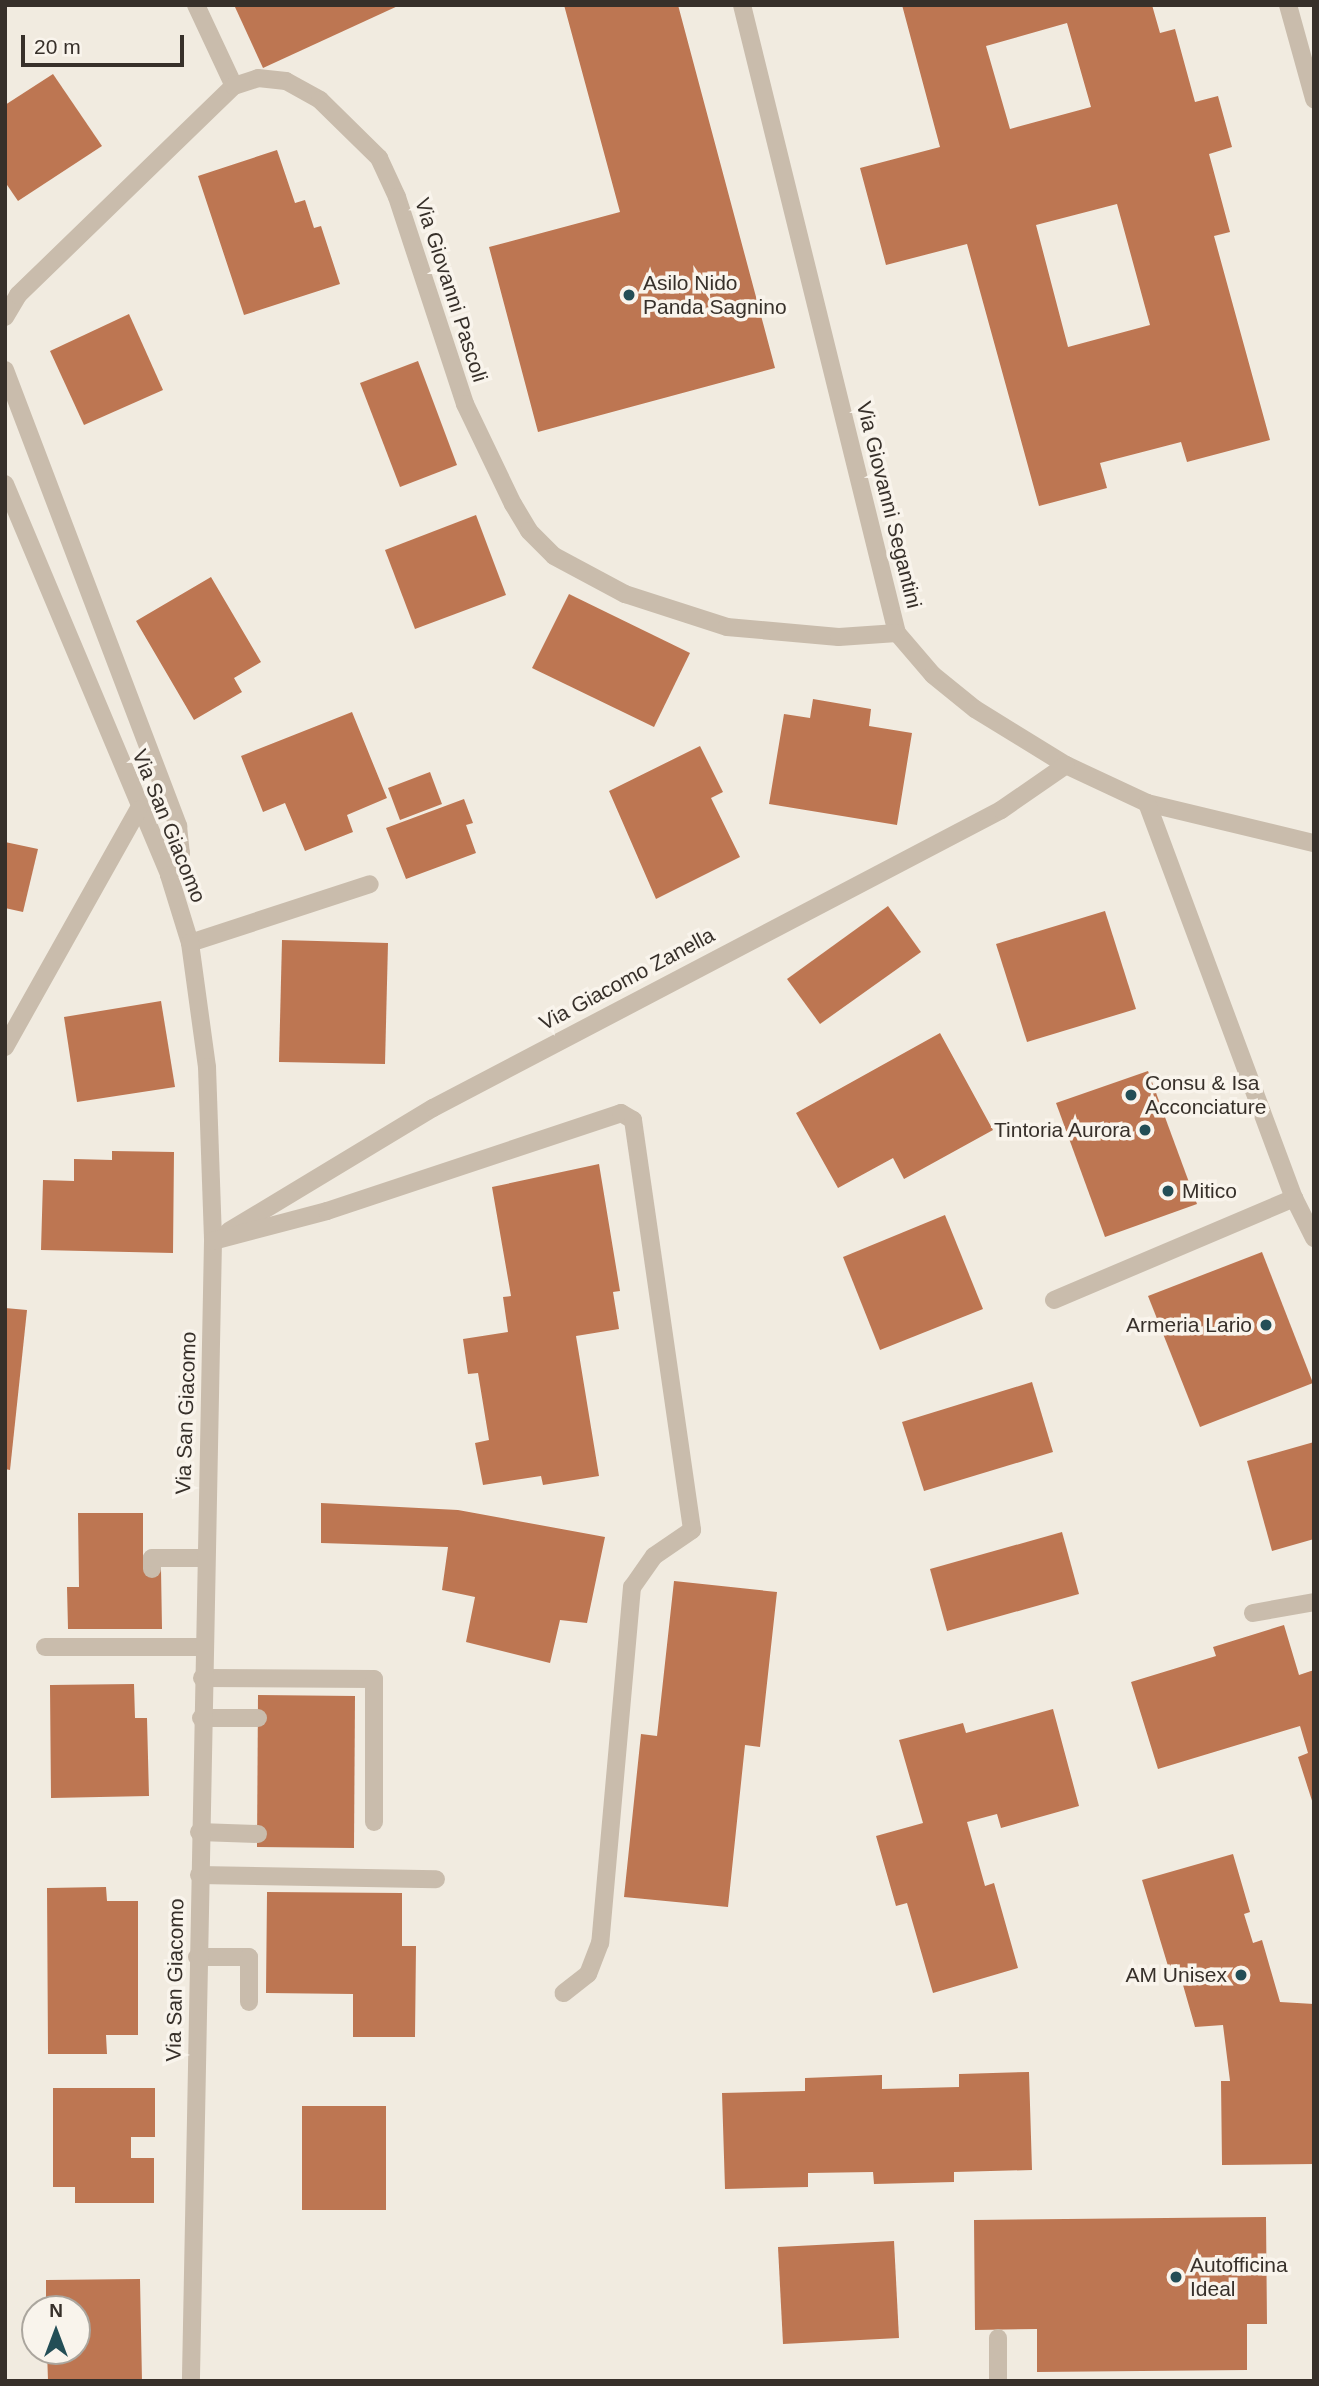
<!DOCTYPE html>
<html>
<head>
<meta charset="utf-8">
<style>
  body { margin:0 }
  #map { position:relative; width:1319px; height:2386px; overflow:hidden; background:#f1ebe0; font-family:Helvetica,sans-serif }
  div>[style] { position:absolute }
  .building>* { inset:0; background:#bd7652 }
  .service>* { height:18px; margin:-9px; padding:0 9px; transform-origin:9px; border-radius:9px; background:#c9bcac }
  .pedestrian>* { height:18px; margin:-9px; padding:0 9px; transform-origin:9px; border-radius:9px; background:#c9bcac }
  .minor>* { height:18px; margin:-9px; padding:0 9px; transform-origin:9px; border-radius:9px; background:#c9bcac }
  .dots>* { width:19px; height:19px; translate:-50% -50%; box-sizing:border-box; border:4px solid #f9f4ec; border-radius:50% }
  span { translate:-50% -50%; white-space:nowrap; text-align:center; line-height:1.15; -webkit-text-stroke:7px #f9f4ec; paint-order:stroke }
  .poi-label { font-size:21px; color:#37302a }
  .left { translate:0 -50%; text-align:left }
  .right { translate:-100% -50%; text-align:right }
  .street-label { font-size:21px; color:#37302a }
  .frame { position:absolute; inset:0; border:7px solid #37302a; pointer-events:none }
  .north { position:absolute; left:21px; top:2295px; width:70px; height:70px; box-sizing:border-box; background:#f9f4ec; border:2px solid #aba69e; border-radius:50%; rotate:0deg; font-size:19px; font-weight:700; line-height:28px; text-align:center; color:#37302a }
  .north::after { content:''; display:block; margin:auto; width:24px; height:32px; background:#234e56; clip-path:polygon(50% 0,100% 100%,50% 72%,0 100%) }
  .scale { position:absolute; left:21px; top:35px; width:163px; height:32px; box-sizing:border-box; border:4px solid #37302a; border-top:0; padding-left:9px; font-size:21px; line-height:24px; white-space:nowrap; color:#37302a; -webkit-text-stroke:5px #f9f4ec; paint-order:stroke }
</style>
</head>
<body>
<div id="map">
  <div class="building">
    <i style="clip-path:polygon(238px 5px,400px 5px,263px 68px,235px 7px)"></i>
    <i style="clip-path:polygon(564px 5px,678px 5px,775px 368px,538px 432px,489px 247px,620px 212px)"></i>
    <i style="clip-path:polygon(evenodd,902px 5px,1152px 5px,1160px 33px,1175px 29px,1195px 102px,1218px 96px,1232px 147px,1209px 154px,1230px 232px,1214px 236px,1270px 440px,1187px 462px,1181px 442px,1100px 463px,1107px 488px,1039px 506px,967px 244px,886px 265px,860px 168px,940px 147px,902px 5px,1067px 23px,1091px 107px,1010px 129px,986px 46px,1067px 23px,902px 5px,1117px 204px,1150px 325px,1068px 347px,1036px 225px,1117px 204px)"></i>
    <i style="clip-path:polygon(53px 74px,102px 146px,18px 201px,5px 182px,5px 105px)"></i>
    <i style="clip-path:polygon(277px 150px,295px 203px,305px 200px,314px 228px,321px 226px,340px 284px,244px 315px,198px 176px)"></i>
    <i style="clip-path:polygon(129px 314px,163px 390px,84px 425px,50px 351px)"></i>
    <i style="clip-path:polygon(418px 361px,457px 465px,400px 487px,360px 383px)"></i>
    <i style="clip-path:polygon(476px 515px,506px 595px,415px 629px,385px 550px)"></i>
    <i style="clip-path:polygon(211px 577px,261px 662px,234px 678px,242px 692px,194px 720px,136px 621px)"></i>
    <i style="clip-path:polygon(569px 594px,690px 653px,654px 727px,532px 668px)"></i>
    <i style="clip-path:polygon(813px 699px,871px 709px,869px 726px,912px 733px,897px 825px,769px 804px,784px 714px,810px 718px)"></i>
    <i style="clip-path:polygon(352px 712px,387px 798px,347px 815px,353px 832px,305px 851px,285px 803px,263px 812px,241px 756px)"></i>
    <i style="clip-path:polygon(700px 746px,723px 792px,711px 798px,740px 857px,656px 899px,609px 791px)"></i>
    <i style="clip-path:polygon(430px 772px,442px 804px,400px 820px,388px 788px)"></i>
    <i style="clip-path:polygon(464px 799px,473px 823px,466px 825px,476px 853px,406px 879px,386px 828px)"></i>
    <i style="clip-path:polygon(5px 842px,38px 849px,23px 912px,5px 908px)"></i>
    <i style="clip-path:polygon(888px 906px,921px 952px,820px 1024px,787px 979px)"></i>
    <i style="clip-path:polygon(1105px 911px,1136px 1009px,1027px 1042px,996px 944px)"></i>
    <i style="clip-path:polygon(282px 940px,388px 943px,385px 1064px,279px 1062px)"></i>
    <i style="clip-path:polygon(161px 1001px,175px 1087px,77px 1102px,64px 1017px)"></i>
    <i style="clip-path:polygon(940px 1033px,993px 1130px,904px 1179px,893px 1158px,838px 1188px,796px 1113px)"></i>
    <i style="clip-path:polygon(1148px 1071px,1197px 1204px,1105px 1237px,1056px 1103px)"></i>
    <i style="clip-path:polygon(112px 1151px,174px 1152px,173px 1253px,41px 1250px,43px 1180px,74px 1181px,74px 1159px,112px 1160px)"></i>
    <i style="clip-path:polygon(599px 1164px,620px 1291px,613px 1292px,619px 1329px,576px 1336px,599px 1476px,543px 1485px,541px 1476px,483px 1485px,475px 1443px,489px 1440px,478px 1373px,468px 1374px,463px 1339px,508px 1332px,503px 1297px,511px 1296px,492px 1187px)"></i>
    <i style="clip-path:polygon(945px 1215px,983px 1309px,880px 1350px,843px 1257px)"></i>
    <i style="clip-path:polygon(1262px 1252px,1313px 1383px,1200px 1427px,1148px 1296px)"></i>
    <i style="clip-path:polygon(5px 1308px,27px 1310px,10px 1470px,5px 1469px)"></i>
    <i style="clip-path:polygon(1032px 1382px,1053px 1452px,924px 1491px,902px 1422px)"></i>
    <i style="clip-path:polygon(1314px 1442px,1314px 1539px,1272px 1551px,1247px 1461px)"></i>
    <i style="clip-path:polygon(321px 1503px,458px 1510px,605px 1537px,587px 1623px,560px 1620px,550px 1663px,466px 1642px,475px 1597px,442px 1590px,448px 1547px,321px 1543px)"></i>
    <i style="clip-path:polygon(78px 1513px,143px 1513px,143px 1569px,161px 1569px,162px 1629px,68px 1629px,67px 1587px,79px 1587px)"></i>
    <i style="clip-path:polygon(1062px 1532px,1079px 1594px,947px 1631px,930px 1569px)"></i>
    <i style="clip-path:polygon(674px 1581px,777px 1592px,760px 1747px,745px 1745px,728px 1907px,624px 1897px,641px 1734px,657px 1736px)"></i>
    <i style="clip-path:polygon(1284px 1625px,1299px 1675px,1314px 1670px,1314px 1807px,1298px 1757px,1308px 1753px,1300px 1726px,1158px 1769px,1131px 1682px,1216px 1656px,1213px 1647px)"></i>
    <i style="clip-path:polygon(134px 1684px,135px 1718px,147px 1718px,149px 1796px,51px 1798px,50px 1685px)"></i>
    <i style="clip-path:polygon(258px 1695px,355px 1696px,354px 1848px,257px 1847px)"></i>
    <i style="clip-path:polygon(1053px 1709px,1079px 1806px,1001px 1828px,997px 1814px,967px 1822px,985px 1886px,994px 1883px,1018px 1968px,933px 1993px,907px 1903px,896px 1906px,876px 1836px,923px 1823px,899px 1740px,963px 1723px,966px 1733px)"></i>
    <i style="clip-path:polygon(1233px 1854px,1250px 1912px,1244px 1914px,1253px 1943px,1262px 1940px,1280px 2002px,1314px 2004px,1314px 2164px,1222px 2165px,1221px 2081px,1230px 2081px,1223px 2025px,1195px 2027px,1177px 1964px,1168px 1966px,1142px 1880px)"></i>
    <i style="clip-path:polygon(106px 1887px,107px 1901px,138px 1901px,138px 2035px,106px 2035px,107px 2054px,48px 2054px,47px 1888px)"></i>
    <i style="clip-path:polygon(267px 1892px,402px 1893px,402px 1946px,416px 1946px,415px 2037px,353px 2037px,353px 1994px,266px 1993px)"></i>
    <i style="clip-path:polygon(1029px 2072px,1032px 2170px,954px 2172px,954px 2182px,874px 2184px,873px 2172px,808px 2173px,808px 2187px,725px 2189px,722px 2093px,805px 2091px,805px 2078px,882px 2075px,882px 2089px,959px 2087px,959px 2074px)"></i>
    <i style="clip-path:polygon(53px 2088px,155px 2088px,155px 2137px,131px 2137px,131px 2158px,154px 2158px,154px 2203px,75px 2203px,75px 2187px,53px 2187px)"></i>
    <i style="clip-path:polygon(302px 2106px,386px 2106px,386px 2210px,302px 2210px)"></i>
    <i style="clip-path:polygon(1266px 2217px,1267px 2324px,1247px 2324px,1247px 2370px,1037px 2372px,1037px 2329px,975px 2330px,974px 2220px)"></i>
    <i style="clip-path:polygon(894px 2241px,899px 2338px,783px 2344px,778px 2247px)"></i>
    <i style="clip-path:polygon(140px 2279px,142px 2381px,48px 2381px,47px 2351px,77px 2351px,77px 2309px,46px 2309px,46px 2280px)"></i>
  </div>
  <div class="service">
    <i style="left:1288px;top:5px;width:98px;rotate:74.5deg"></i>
    <i style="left:190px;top:943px;width:189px;rotate:-18.1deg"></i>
    <i style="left:1054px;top:1300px;width:261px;rotate:-23deg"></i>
    <i style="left:1253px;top:1613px;width:62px;rotate:-10.2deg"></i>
    <i style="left:45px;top:1647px;width:157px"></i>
    <i style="left:202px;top:1678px;width:172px;rotate:0.3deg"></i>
    <i style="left:374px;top:1679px;width:143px;rotate:90deg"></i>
    <i style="left:199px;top:1875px;width:237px;rotate:1deg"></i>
    <i style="left:197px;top:1957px;width:52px"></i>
    <i style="left:249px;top:1957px;width:45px;rotate:90deg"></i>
    <i style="left:998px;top:2338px;width:43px;rotate:90deg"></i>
  </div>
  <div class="pedestrian">
    <i style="left:152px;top:1569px;width:11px;rotate:-90deg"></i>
    <i style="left:152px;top:1558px;width:52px"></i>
    <i style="left:201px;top:1718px;width:57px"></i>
    <i style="left:199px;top:1832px;width:59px;rotate:1.9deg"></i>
  </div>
  <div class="minor">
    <i style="left:196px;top:5px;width:89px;rotate:64.9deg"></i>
    <i style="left:742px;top:5px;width:647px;rotate:76.14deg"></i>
    <i style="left:897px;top:633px;width:55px;rotate:49.4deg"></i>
    <i style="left:933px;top:675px;width:54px;rotate:39deg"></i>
    <i style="left:975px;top:709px;width:107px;rotate:31.6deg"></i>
    <i style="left:1066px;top:765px;width:89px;rotate:25.1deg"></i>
    <i style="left:1147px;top:803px;width:172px;rotate:13.5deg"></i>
    <i style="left:5px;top:317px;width:26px;rotate:-59deg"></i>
    <i style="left:18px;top:295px;width:301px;rotate:-44.1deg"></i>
    <i style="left:234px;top:86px;width:25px;rotate:-18deg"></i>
    <i style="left:258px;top:78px;width:28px;rotate:6deg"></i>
    <i style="left:286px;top:81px;width:39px;rotate:29deg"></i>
    <i style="left:320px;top:100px;width:83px;rotate:44.5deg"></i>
    <i style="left:379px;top:158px;width:43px;rotate:65.2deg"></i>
    <i style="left:397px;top:197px;width:218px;rotate:71.8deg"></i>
    <i style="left:465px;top:404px;width:111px;rotate:64.4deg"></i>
    <i style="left:513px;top:504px;width:31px;rotate:59deg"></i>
    <i style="left:529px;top:531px;width:35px;rotate:45deg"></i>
    <i style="left:554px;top:556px;width:81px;rotate:28.2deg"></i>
    <i style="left:625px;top:594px;width:107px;rotate:17.9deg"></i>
    <i style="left:727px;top:627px;width:112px;rotate:5.1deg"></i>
    <i style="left:839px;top:637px;width:58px;rotate:-3.9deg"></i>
    <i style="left:5px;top:370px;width:488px;rotate:69.2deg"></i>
    <i style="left:178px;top:826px;width:27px;rotate:84deg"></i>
    <i style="left:181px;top:853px;width:25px;rotate:119deg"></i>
    <i style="left:5px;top:484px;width:424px;rotate:67.2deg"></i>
    <i style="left:169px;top:875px;width:71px;rotate:72.8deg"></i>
    <i style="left:190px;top:943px;width:125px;rotate:82.2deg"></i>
    <i style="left:207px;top:1067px;width:174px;rotate:88deg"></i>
    <i style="left:213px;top:1241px;width:1140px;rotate:91.11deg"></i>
    <i style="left:1147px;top:803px;width:421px;rotate:69.6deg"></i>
    <i style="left:1294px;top:1198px;width:45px;rotate:63.4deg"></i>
    <i style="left:5px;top:1047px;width:272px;rotate:-60.7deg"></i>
    <i style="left:229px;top:1231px;width:238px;rotate:-31.1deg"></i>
    <i style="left:433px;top:1108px;width:641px;rotate:-27.68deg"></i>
    <i style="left:1001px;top:810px;width:79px;rotate:-34.7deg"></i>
    <i style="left:213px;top:1241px;width:118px;rotate:-14.7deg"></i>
    <i style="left:327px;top:1211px;width:310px;rotate:-18.4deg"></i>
    <i style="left:621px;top:1113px;width:14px;rotate:30deg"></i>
    <i style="left:633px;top:1120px;width:414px;rotate:81.8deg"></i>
    <i style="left:692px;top:1530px;width:46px;rotate:145.6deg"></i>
    <i style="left:654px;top:1556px;width:38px;rotate:125deg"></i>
    <i style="left:632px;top:1587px;width:357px;rotate:95.1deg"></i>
    <i style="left:600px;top:1943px;width:33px;rotate:111deg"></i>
    <i style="left:588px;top:1974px;width:31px;rotate:142deg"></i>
  </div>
  <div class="dots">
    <i style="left:629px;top:295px;background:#234e56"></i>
    <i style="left:1131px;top:1095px;background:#234e56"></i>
    <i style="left:1145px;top:1130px;background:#234e56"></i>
    <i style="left:1168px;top:1191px;background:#234e56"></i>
    <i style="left:1266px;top:1325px;background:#234e56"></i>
    <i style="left:1241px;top:1975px;background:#234e56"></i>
    <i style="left:1176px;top:2277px;background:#234e56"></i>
  </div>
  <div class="poi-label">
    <span class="left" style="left:643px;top:295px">Asilo Nido<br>Panda Sagnino</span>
    <span class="left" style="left:1145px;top:1095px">Consu &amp; Isa<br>Acconciature</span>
    <span class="right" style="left:1131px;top:1130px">Tintoria Aurora</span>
    <span class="left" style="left:1182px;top:1191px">Mitico</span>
    <span class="right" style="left:1252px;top:1325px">Armeria Lario</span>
    <span class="right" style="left:1227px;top:1975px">AM Unisex</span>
    <span class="left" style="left:1190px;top:2277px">Autofficina<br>Ideal</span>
  </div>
  <div class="street-label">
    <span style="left:451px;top:290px;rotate:72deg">Via Giovanni Pascoli</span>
    <span style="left:889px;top:505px;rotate:76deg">Via Giovanni Segantini</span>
    <span style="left:169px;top:826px;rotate:68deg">Via San Giacomo</span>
    <span style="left:627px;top:979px;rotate:-28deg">Via Giacomo Zanella</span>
    <span style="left:186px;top:1413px;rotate:-88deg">Via San Giacomo</span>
    <span style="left:175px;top:1980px;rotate:-89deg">Via San Giacomo</span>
  </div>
  <div class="frame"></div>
  <div class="north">N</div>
  <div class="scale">20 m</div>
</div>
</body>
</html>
